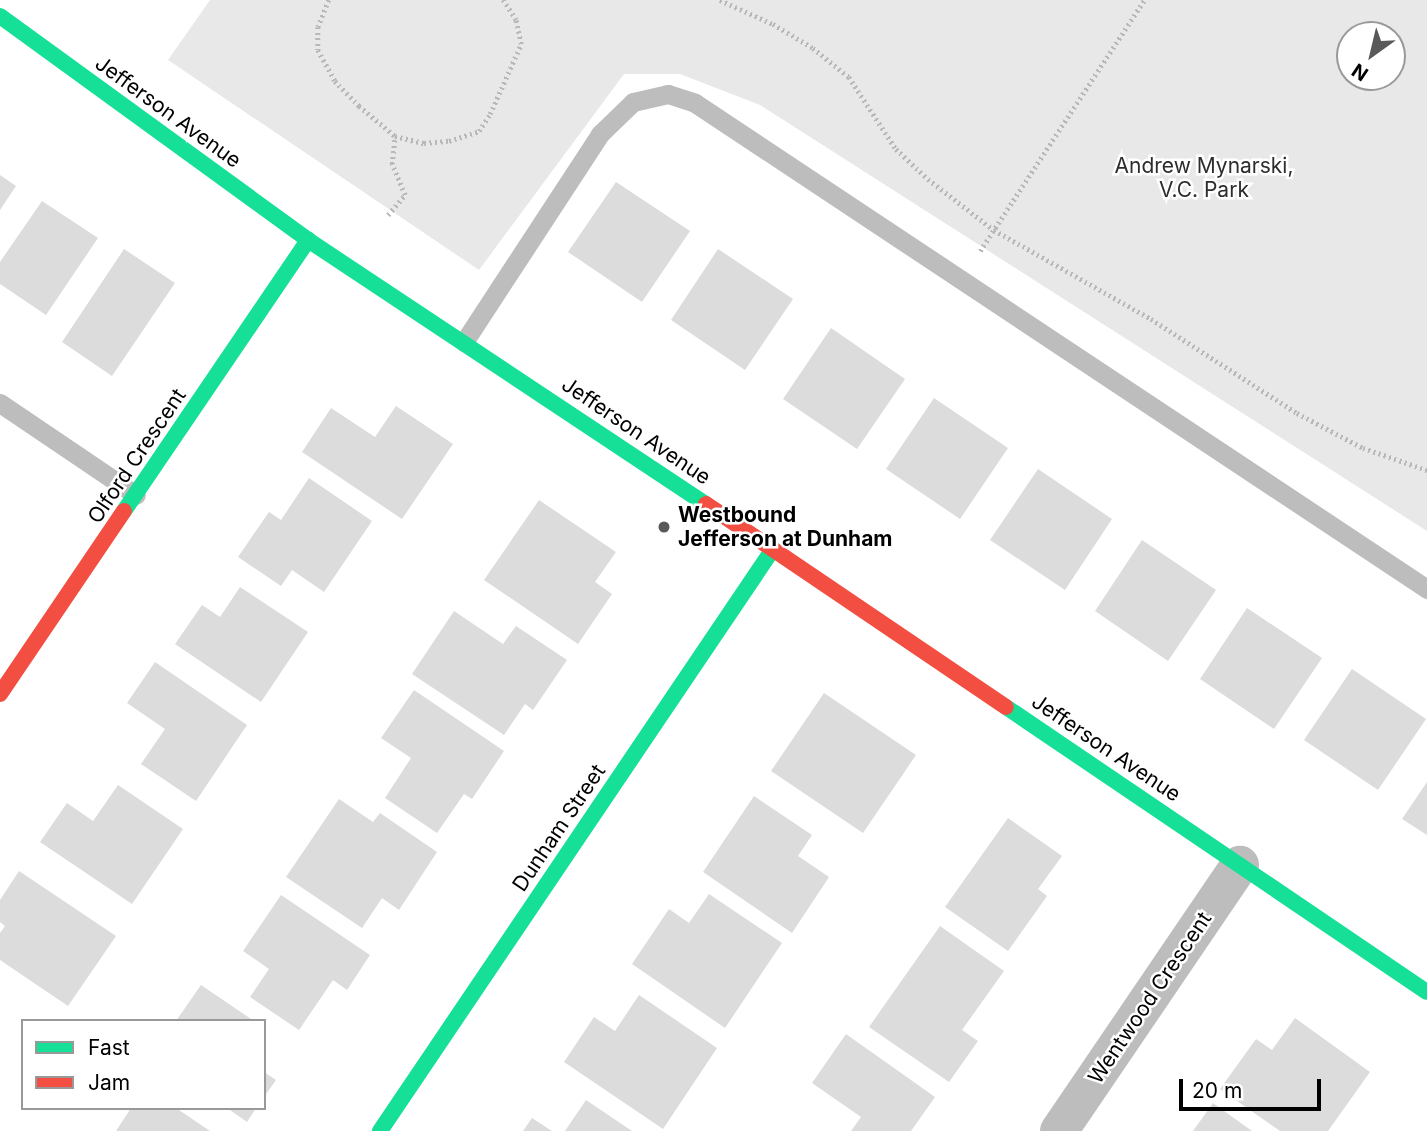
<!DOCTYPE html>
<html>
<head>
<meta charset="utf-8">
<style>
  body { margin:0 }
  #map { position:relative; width:1427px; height:1131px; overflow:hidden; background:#fff; font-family:Inter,sans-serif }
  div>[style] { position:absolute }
  .green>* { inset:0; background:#e8e8e8 }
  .building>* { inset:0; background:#dcdcdc }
  .path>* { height:4.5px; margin-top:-2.25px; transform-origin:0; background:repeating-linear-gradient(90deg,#b8b8b8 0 2px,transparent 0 5.5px) }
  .lane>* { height:19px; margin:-9.5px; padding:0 9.5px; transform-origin:9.5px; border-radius:9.5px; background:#bdbdbd }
  .street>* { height:38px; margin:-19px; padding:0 19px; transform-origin:19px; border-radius:19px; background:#bdbdbd }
  .fast>* { height:16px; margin:-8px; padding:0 8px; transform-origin:8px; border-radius:8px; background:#16e098 }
  .jam>* { height:16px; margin:-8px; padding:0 8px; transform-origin:8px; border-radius:8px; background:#f24e42 }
  .dots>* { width:19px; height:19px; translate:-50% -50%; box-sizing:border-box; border:4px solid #fff; border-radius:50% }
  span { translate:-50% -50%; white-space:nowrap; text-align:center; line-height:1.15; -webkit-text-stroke:5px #fff; paint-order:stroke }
  .street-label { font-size:21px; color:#000 }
  .park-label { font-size:21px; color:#2d2d2d }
  .poi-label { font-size:21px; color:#000; font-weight:700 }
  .left { translate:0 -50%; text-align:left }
  .legend { position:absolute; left:21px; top:1019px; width:245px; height:91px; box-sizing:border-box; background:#fff; border:2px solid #999; margin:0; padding:9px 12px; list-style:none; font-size:21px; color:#000 }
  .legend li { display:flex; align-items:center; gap:14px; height:35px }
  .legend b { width:35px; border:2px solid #999 }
  .north { position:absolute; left:1336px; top:21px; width:70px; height:70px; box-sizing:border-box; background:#fff; border:2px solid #999; border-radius:50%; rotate:214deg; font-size:19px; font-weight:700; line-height:28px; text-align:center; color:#000 }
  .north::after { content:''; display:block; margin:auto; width:24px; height:32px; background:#595959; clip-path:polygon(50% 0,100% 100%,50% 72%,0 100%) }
  .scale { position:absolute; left:1179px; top:1079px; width:142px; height:32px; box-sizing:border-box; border:4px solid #000; border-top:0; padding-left:9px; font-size:21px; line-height:24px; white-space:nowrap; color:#000; -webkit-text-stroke:5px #fff; paint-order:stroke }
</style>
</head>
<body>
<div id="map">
  <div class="green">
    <i style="clip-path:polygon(evenodd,210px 0,1427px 0,1427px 531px,760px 105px,680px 74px,624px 74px,479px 270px,168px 60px,210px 0,1392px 35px,1392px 77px,1350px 77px,1350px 35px,1392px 35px)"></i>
  </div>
  <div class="building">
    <i style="clip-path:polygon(0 175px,16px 186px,0 210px)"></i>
    <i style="clip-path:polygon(616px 182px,690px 231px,642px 302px,568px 252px)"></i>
    <i style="clip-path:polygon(42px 201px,98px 238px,46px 315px,0 284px,0 262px)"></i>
    <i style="clip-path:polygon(124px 249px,175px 283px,112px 376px,62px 342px)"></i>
    <i style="clip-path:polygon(718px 249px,793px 299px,745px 370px,671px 320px)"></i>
    <i style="clip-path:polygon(831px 328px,905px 379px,857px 449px,783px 399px)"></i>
    <i style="clip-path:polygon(934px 398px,1008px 448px,960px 519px,886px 469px)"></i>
    <i style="clip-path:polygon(396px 406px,453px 444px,402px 519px,302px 452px,331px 408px,375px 437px)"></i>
    <i style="clip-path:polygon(1038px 469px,1112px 519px,1065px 590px,990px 540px)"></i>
    <i style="clip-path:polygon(309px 478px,372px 521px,324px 592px,292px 570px,281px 586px,238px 557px,269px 512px,281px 520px)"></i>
    <i style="clip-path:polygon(539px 500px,616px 552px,595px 582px,612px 594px,578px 644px,484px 580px)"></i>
    <i style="clip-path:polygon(1142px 540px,1216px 590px,1168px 661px,1095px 611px)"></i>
    <i style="clip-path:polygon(240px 587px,308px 632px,261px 702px,175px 644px,202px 605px,220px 617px)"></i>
    <i style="clip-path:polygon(1247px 608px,1322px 658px,1274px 729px,1200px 679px)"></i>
    <i style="clip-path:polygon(454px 611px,503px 644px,516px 626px,567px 660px,533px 710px,525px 704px,504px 735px,412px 674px)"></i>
    <i style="clip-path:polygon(155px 662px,247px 725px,196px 801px,141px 764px,165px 729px,127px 703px)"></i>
    <i style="clip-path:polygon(1352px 669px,1426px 719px,1378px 790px,1304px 740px)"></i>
    <i style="clip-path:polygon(414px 690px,504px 751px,472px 799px,464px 794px,437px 833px,385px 798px,411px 758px,381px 738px)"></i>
    <i style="clip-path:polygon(824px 693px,916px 755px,863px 833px,771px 771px)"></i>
    <i style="clip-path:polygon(1427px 782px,1427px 835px,1402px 819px)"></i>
    <i style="clip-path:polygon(118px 785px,183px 829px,132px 904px,40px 842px,67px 803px,93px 821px)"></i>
    <i style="clip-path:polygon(754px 796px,812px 835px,798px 856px,829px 877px,792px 933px,703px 872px)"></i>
    <i style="clip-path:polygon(339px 799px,373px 822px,380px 813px,437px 852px,399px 910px,382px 898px,362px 928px,286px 877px)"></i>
    <i style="clip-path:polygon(1008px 818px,1062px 856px,1038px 889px,1047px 896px,1008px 951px,945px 907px)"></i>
    <i style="clip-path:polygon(19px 871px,116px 936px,68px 1006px,0 960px,0 933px,5px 926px,0 922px,0 900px)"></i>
    <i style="clip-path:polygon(709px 894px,782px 943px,725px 1028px,632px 964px,669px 909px,689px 923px)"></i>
    <i style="clip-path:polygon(281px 895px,370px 955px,347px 990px,333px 980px,299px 1030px,250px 997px,269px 969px,243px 951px)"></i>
    <i style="clip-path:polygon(940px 926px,1004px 971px,962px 1030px,978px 1041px,949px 1082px,869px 1027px)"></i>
    <i style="clip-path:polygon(201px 985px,254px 1021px,176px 1021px)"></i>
    <i style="clip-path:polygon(639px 995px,717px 1048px,663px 1129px,564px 1062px,594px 1017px,615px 1031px)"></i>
    <i style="clip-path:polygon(1295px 1018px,1370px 1072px,1328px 1131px,1280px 1131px,1220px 1089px,1256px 1039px,1272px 1050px)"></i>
    <i style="clip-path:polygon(846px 1034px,935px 1097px,911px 1131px,851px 1131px,861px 1117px,812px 1083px)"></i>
    <i style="clip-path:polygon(264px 1072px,276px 1080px,264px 1097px)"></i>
    <i style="clip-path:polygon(586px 1100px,632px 1131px,565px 1131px)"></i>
    <i style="clip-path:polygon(1213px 1103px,1252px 1131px,1193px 1131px)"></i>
    <i style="clip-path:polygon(131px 1108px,176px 1108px,210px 1131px,116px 1131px)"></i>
    <i style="clip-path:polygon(227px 1108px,256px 1108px,247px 1122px)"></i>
    <i style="clip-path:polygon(532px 1118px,552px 1131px,523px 1131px)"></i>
  </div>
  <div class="path">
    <i style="left:329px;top:0;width:29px;rotate:112deg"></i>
    <i style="left:318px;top:27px;width:23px;rotate:90deg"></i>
    <i style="left:318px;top:50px;width:35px;rotate:61deg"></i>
    <i style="left:335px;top:81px;width:35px;rotate:46deg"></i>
    <i style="left:359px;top:106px;width:47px;rotate:39.8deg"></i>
    <i style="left:395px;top:136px;width:30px;rotate:14deg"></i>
    <i style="left:424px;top:143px;width:25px;rotate:-5deg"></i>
    <i style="left:449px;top:141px;width:32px;rotate:-18deg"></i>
    <i style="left:479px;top:131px;width:20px;rotate:-57deg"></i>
    <i style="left:490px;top:114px;width:77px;rotate:-66.1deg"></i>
    <i style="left:521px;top:44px;width:25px;rotate:-102deg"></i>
    <i style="left:516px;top:20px;width:24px;rotate:-123deg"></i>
    <i style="left:720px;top:0;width:58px;rotate:24.4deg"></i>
    <i style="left:773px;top:24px;width:47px;rotate:31deg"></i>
    <i style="left:813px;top:48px;width:46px;rotate:38.9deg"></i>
    <i style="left:849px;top:77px;width:86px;rotate:56.9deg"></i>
    <i style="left:896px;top:149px;width:44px;rotate:43.2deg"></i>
    <i style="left:928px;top:179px;width:83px;rotate:37.7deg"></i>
    <i style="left:994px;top:230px;width:180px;rotate:29.5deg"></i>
    <i style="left:1151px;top:319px;width:174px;rotate:32.8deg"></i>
    <i style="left:1297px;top:413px;width:75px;rotate:27.9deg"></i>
    <i style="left:1363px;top:448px;width:68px;rotate:19deg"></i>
    <i style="left:388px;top:215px;width:26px;rotate:-50deg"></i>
    <i style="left:405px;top:195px;width:34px;rotate:-113deg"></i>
    <i style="left:392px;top:164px;width:28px;rotate:-84deg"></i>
    <i style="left:980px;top:251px;width:300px;rotate:-56.8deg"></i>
  </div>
  <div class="lane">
    <i style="left:464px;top:342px;width:249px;rotate:-56.8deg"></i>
    <i style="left:600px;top:134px;width:46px;rotate:-44.1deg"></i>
    <i style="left:633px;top:102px;width:36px;rotate:-13deg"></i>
    <i style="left:668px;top:94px;width:28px;rotate:18deg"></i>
    <i style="left:695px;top:103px;width:879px;rotate:33.58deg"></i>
    <i style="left:0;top:403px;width:164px;rotate:34.1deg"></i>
  </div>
  <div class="street">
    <i style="left:1059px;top:1131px;width:322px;rotate:-55.8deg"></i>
  </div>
  <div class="fast">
    <i style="left:0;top:16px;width:381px;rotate:36deg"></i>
    <i style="left:308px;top:240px;width:478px;rotate:33.6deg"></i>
    <i style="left:124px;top:511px;width:328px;rotate:-55.8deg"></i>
    <i style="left:1006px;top:707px;width:508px;rotate:34.1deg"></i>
    <i style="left:380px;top:1131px;width:702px;rotate:-55.97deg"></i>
  </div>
  <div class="jam">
    <i style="left:706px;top:504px;width:362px;rotate:34.1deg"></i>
    <i style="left:0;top:694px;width:221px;rotate:-55.9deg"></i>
  </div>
  <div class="dots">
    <i style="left:664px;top:527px;background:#595959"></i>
  </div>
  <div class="street-label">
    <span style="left:168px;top:112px;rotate:36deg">Jefferson Avenue</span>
    <span style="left:636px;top:431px;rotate:34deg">Jefferson Avenue</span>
    <span style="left:137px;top:456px;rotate:-56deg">Olford Crescent</span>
    <span style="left:1106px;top:748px;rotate:34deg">Jefferson Avenue</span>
    <span style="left:559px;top:828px;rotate:-56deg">Dunham Street</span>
    <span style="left:1150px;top:998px;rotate:-56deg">Wentwood Crescent</span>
  </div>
  <div class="park-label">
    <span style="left:1204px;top:178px">Andrew Mynarski,<br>V.C. Park</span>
  </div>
  <div class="poi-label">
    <span class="left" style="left:678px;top:527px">Westbound<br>Jefferson at Dunham</span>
  </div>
  <ul class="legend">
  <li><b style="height:9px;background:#16e098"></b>Fast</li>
  <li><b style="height:9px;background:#f24e42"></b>Jam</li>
  </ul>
  <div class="north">N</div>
  <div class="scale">20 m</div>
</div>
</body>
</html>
